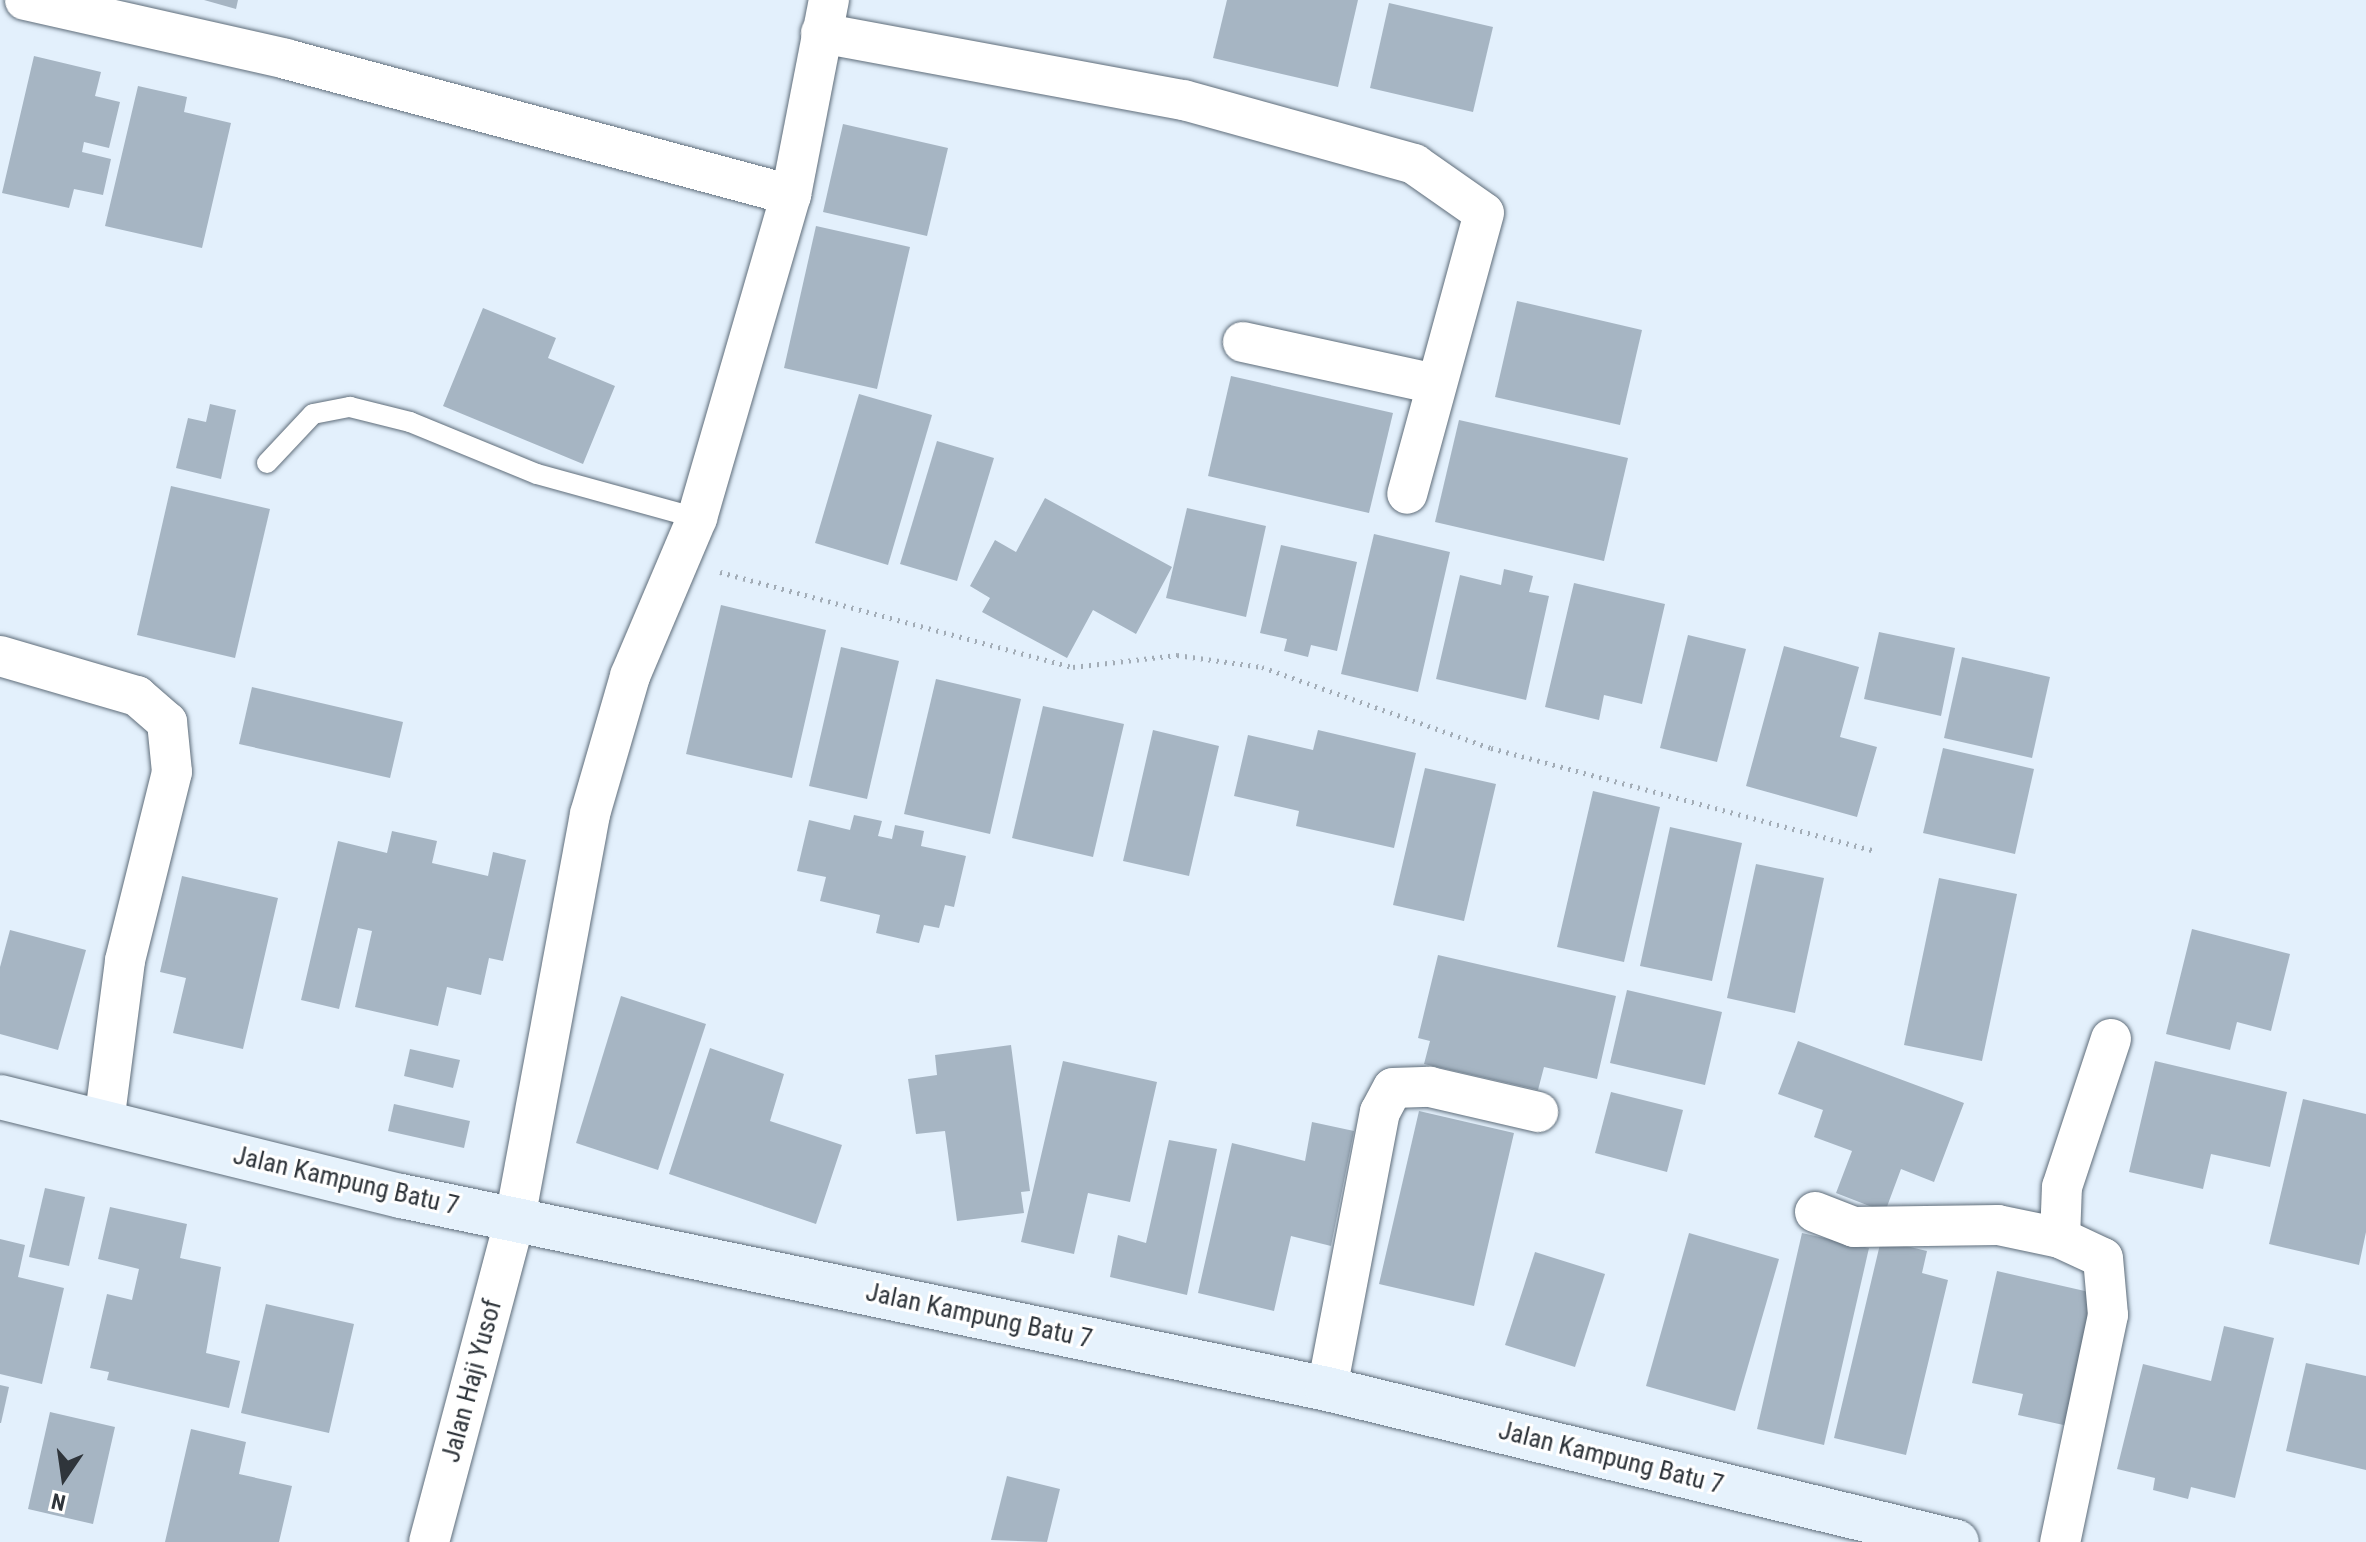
<!DOCTYPE html>
<html>
<head>
<meta charset="utf-8">
<style>
  body { margin:0 }
  #map { position:relative; width:2366px; height:1542px; overflow:hidden; background:#e3f0fc; font-family:"Roboto Condensed",sans-serif }
  div>[style] { position:absolute }
  .building>* { inset:0; background:#a6b5c3 }
  .path>* { height:5px; margin-top:-2.5px; transform-origin:0; background:repeating-linear-gradient(90deg,#a2acb6 0 2px,transparent 0 8px) }
  .roads { filter:drop-shadow(0 0 2px #5f6d7a) drop-shadow(0 0 2px #5f6d7a) }
  .lane>* { height:20px; margin:-10px; padding:0 10px; transform-origin:10px; border-radius:10px; background:#fff }
  .street>* { height:40px; margin:-20px; padding:0 20px; transform-origin:20px; border-radius:20px; background:#fff }
  .secondary>* { height:44px; margin:-22px; padding:0 22px; transform-origin:22px; border-radius:22px; background:#e6f2fc }
  span { translate:-50% -50%; white-space:nowrap; text-align:center; line-height:1.15; -webkit-text-stroke:6px #fff; paint-order:stroke }
  .street-label { font-size:26px; color:#2f353b }
  .north { position:absolute; left:24px; top:1438px; width:80px; height:80px; -webkit-text-stroke:6px #fff; paint-order:stroke; rotate:193deg; font-size:22px; font-weight:700; line-height:32px; text-align:center; color:#2f353b }
  .north::after { content:''; display:block; margin:auto; width:28px; height:36px; background:#2f353b; clip-path:polygon(50% 0,100% 100%,50% 72%,0 100%) }
</style>
</head>
<body>
<div id="map">
  <div class="building">
    <i style="clip-path:polygon(204px 0,238px 0,236px 9px)"></i>
    <i style="clip-path:polygon(1227px 0,1358px 0,1338px 87px,1213px 58px)"></i>
    <i style="clip-path:polygon(1389px 3px,1493px 27px,1473px 112px,1370px 88px)"></i>
    <i style="clip-path:polygon(34px 56px,101px 72px,95px 96px,120px 102px,109px 148px,84px 142px,82px 152px,111px 159px,103px 195px,74px 189px,69px 208px,2px 193px)"></i>
    <i style="clip-path:polygon(138px 86px,187px 97px,184px 112px,231px 123px,202px 248px,105px 226px)"></i>
    <i style="clip-path:polygon(843px 124px,948px 148px,927px 236px,823px 212px)"></i>
    <i style="clip-path:polygon(816px 226px,910px 247px,877px 389px,784px 368px)"></i>
    <i style="clip-path:polygon(1517px 301px,1642px 330px,1620px 425px,1495px 397px)"></i>
    <i style="clip-path:polygon(483px 308px,556px 338px,548px 358px,615px 386px,583px 464px,443px 406px)"></i>
    <i style="clip-path:polygon(1231px 376px,1393px 413px,1369px 513px,1208px 476px)"></i>
    <i style="clip-path:polygon(859px 394px,932px 415px,888px 565px,815px 543px)"></i>
    <i style="clip-path:polygon(210px 404px,236px 410px,221px 479px,176px 468px,188px 418px,206px 422px)"></i>
    <i style="clip-path:polygon(1459px 420px,1628px 458px,1604px 561px,1435px 522px)"></i>
    <i style="clip-path:polygon(937px 441px,994px 458px,957px 581px,900px 564px)"></i>
    <i style="clip-path:polygon(171px 486px,270px 509px,235px 658px,137px 635px)"></i>
    <i style="clip-path:polygon(1045px 498px,1172px 567px,1136px 634px,1093px 610px,1067px 658px,982px 612px,990px 598px,970px 586px,995px 540px,1016px 552px)"></i>
    <i style="clip-path:polygon(1187px 508px,1266px 526px,1246px 617px,1166px 598px)"></i>
    <i style="clip-path:polygon(1374px 534px,1450px 552px,1418px 692px,1341px 674px)"></i>
    <i style="clip-path:polygon(1281px 545px,1357px 562px,1337px 651px,1311px 645px,1308px 657px,1284px 651px,1287px 639px,1260px 633px)"></i>
    <i style="clip-path:polygon(1504px 569px,1533px 576px,1529px 592px,1549px 596px,1526px 700px,1436px 679px,1460px 575px,1501px 585px)"></i>
    <i style="clip-path:polygon(1574px 583px,1665px 604px,1642px 704px,1604px 695px,1599px 720px,1545px 707px)"></i>
    <i style="clip-path:polygon(721px 605px,826px 630px,792px 778px,686px 754px)"></i>
    <i style="clip-path:polygon(1879px 632px,1955px 648px,1941px 716px,1864px 699px)"></i>
    <i style="clip-path:polygon(1688px 635px,1746px 649px,1717px 762px,1660px 748px)"></i>
    <i style="clip-path:polygon(1784px 646px,1859px 667px,1840px 737px,1877px 747px,1857px 817px,1746px 786px)"></i>
    <i style="clip-path:polygon(841px 647px,899px 661px,867px 799px,809px 786px)"></i>
    <i style="clip-path:polygon(1962px 657px,2050px 677px,2032px 758px,1944px 738px)"></i>
    <i style="clip-path:polygon(936px 679px,1021px 699px,990px 834px,904px 814px)"></i>
    <i style="clip-path:polygon(252px 687px,403px 722px,390px 778px,239px 744px)"></i>
    <i style="clip-path:polygon(1043px 706px,1124px 724px,1093px 857px,1012px 838px)"></i>
    <i style="clip-path:polygon(1153px 730px,1219px 746px,1189px 876px,1123px 861px)"></i>
    <i style="clip-path:polygon(1318px 730px,1416px 753px,1394px 848px,1296px 826px,1299px 811px,1234px 796px,1248px 735px,1313px 750px)"></i>
    <i style="clip-path:polygon(1943px 748px,2034px 769px,2015px 854px,1923px 833px)"></i>
    <i style="clip-path:polygon(1425px 768px,1496px 784px,1464px 921px,1393px 905px)"></i>
    <i style="clip-path:polygon(1593px 791px,1660px 807px,1624px 962px,1557px 947px)"></i>
    <i style="clip-path:polygon(854px 815px,882px 821px,878px 836px,892px 839px,895px 825px,924px 831px,921px 846px,966px 856px,954px 907px,945px 905px,939px 928px,924px 925px,919px 943px,876px 933px,880px 915px,820px 901px,826px 877px,797px 871px,809px 820px,850px 830px)"></i>
    <i style="clip-path:polygon(1670px 827px,1742px 843px,1712px 981px,1640px 966px)"></i>
    <i style="clip-path:polygon(392px 831px,437px 841px,432px 863px,488px 876px,493px 852px,526px 860px,503px 961px,489px 958px,481px 995px,447px 987px,438px 1026px,355px 1007px,372px 931px,358px 928px,339px 1009px,301px 1000px,338px 841px,387px 853px)"></i>
    <i style="clip-path:polygon(1756px 864px,1824px 878px,1795px 1013px,1727px 998px)"></i>
    <i style="clip-path:polygon(182px 876px,278px 898px,243px 1049px,173px 1033px,186px 978px,160px 972px)"></i>
    <i style="clip-path:polygon(1939px 878px,2017px 894px,1982px 1061px,1904px 1045px)"></i>
    <i style="clip-path:polygon(2192px 929px,2290px 954px,2271px 1031px,2237px 1022px,2230px 1050px,2166px 1034px)"></i>
    <i style="clip-path:polygon(10px 930px,86px 950px,58px 1050px,0 1034px,0 967px)"></i>
    <i style="clip-path:polygon(1438px 955px,1616px 996px,1597px 1079px,1544px 1067px,1538px 1090px,1424px 1064px,1430px 1041px,1418px 1038px)"></i>
    <i style="clip-path:polygon(1627px 990px,1722px 1012px,1705px 1085px,1610px 1063px)"></i>
    <i style="clip-path:polygon(621px 996px,706px 1024px,658px 1170px,576px 1143px)"></i>
    <i style="clip-path:polygon(1798px 1041px,1964px 1103px,1934px 1182px,1901px 1169px,1885px 1212px,1836px 1193px,1852px 1151px,1814px 1137px,1823px 1110px,1778px 1094px)"></i>
    <i style="clip-path:polygon(1011px 1045px,1030px 1191px,1021px 1192px,1024px 1213px,957px 1221px,945px 1131px,916px 1134px,908px 1079px,937px 1075px,935px 1055px)"></i>
    <i style="clip-path:polygon(710px 1048px,784px 1074px,770px 1121px,842px 1145px,816px 1224px,669px 1174px)"></i>
    <i style="clip-path:polygon(410px 1049px,460px 1060px,453px 1088px,404px 1076px)"></i>
    <i style="clip-path:polygon(1063px 1061px,1157px 1082px,1130px 1202px,1088px 1193px,1074px 1254px,1021px 1242px)"></i>
    <i style="clip-path:polygon(2155px 1061px,2287px 1092px,2270px 1167px,2211px 1154px,2203px 1189px,2129px 1172px)"></i>
    <i style="clip-path:polygon(1611px 1092px,1683px 1110px,1667px 1172px,1595px 1153px)"></i>
    <i style="clip-path:polygon(2303px 1099px,2366px 1114px,2366px 1232px,2359px 1265px,2269px 1244px)"></i>
    <i style="clip-path:polygon(394px 1104px,470px 1121px,464px 1148px,388px 1131px)"></i>
    <i style="clip-path:polygon(1419px 1111px,1514px 1133px,1474px 1306px,1379px 1284px)"></i>
    <i style="clip-path:polygon(1312px 1122px,1354px 1131px,1331px 1246px,1291px 1236px,1274px 1311px,1198px 1293px,1232px 1143px,1305px 1161px)"></i>
    <i style="clip-path:polygon(1169px 1140px,1217px 1149px,1187px 1295px,1110px 1277px,1118px 1235px,1146px 1243px)"></i>
    <i style="clip-path:polygon(45px 1188px,85px 1197px,69px 1266px,29px 1257px)"></i>
    <i style="clip-path:polygon(110px 1207px,187px 1224px,180px 1258px,221px 1267px,206px 1353px,240px 1361px,229px 1408px,107px 1380px,109px 1372px,90px 1368px,107px 1294px,132px 1300px,139px 1269px,98px 1259px)"></i>
    <i style="clip-path:polygon(1689px 1233px,1779px 1259px,1735px 1411px,1646px 1386px)"></i>
    <i style="clip-path:polygon(1802px 1233px,1869px 1248px,1824px 1445px,1757px 1429px)"></i>
    <i style="clip-path:polygon(0 1239px,25px 1245px,18px 1277px,64px 1288px,42px 1384px,0 1374px)"></i>
    <i style="clip-path:polygon(1881px 1240px,1927px 1251px,1922px 1273px,1948px 1280px,1906px 1455px,1834px 1438px)"></i>
    <i style="clip-path:polygon(1535px 1252px,1605px 1274px,1575px 1367px,1505px 1345px)"></i>
    <i style="clip-path:polygon(1997px 1271px,2098px 1294px,2068px 1426px,2018px 1415px,2023px 1394px,1972px 1383px)"></i>
    <i style="clip-path:polygon(266px 1304px,354px 1324px,329px 1433px,241px 1413px)"></i>
    <i style="clip-path:polygon(2224px 1326px,2274px 1338px,2235px 1498px,2191px 1487px,2188px 1499px,2153px 1490px,2155px 1478px,2117px 1469px,2143px 1364px,2211px 1381px)"></i>
    <i style="clip-path:polygon(2306px 1363px,2366px 1376px,2366px 1470px,2286px 1451px)"></i>
    <i style="clip-path:polygon(0 1385px,9px 1387px,1px 1423px,0 1423px)"></i>
    <i style="clip-path:polygon(50px 1412px,115px 1427px,93px 1524px,28px 1509px)"></i>
    <i style="clip-path:polygon(191px 1429px,246px 1442px,239px 1474px,292px 1486px,279px 1542px,165px 1542px)"></i>
    <i style="clip-path:polygon(1007px 1476px,1060px 1489px,1047px 1542px,991px 1540px)"></i>
  </div>
  <div class="path">
    <i style="left:720px;top:572px;width:366px;rotate:15.1deg"></i>
    <i style="left:1073px;top:667px;width:105px;rotate:-6.6deg"></i>
    <i style="left:1177px;top:655px;width:86px;rotate:8deg"></i>
    <i style="left:1262px;top:667px;width:243px;rotate:19.5deg"></i>
    <i style="left:1491px;top:748px;width:399px;rotate:15deg"></i>
  </div>
  <div class="roads">
    <div class="lane">
      <i style="left:267px;top:463px;width:67px;rotate:-46.8deg"></i>
      <i style="left:313px;top:414px;width:38px;rotate:-11deg"></i>
      <i style="left:350px;top:407px;width:62px;rotate:14deg"></i>
      <i style="left:410px;top:422px;width:137px;rotate:22.3deg"></i>
      <i style="left:537px;top:474px;width:166px;rotate:15.4deg"></i>
    </div>
    <div class="street">
      <i style="left:25px;top:0;width:268px;rotate:12.7deg"></i>
      <i style="left:286px;top:59px;width:523px;rotate:15.07deg"></i>
      <i style="left:821px;top:33px;width:369px;rotate:10.5deg"></i>
      <i style="left:1184px;top:100px;width:239px;rotate:15.5deg"></i>
      <i style="left:1414px;top:164px;width:85px;rotate:35deg"></i>
      <i style="left:1484px;top:213px;width:291px;rotate:105.3deg"></i>
      <i style="left:1243px;top:342px;width:197px;rotate:12.3deg"></i>
      <i style="left:0;top:656px;width:143px;rotate:16.3deg"></i>
      <i style="left:137px;top:696px;width:40px;rotate:41deg"></i>
      <i style="left:167px;top:722px;width:50px;rotate:84.3deg"></i>
      <i style="left:172px;top:772px;width:195px;rotate:104deg"></i>
      <i style="left:125px;top:961px;width:163px;rotate:97.4deg"></i>
      <i style="left:1815px;top:1212px;width:42px;rotate:21deg"></i>
      <i style="left:1854px;top:1227px;width:144px;rotate:-0.8deg"></i>
      <i style="left:1998px;top:1225px;width:63px;rotate:11.8deg"></i>
      <i style="left:2060px;top:1238px;width:47px;rotate:24.9deg"></i>
      <i style="left:2103px;top:1258px;width:57px;rotate:85deg"></i>
      <i style="left:2108px;top:1315px;width:232px;rotate:101.9deg"></i>
      <i style="left:2060px;top:1238px;width:51px;rotate:-87.8deg"></i>
      <i style="left:2062px;top:1187px;width:156px;rotate:-71.7deg"></i>
      <i style="left:1327px;top:1389px;width:282px;rotate:-79.2deg"></i>
      <i style="left:1380px;top:1112px;width:27px;rotate:-62deg"></i>
      <i style="left:1393px;top:1088px;width:37px;rotate:-2deg"></i>
      <i style="left:1430px;top:1087px;width:111px;rotate:13deg"></i>
      <i style="left:429px;top:1542px;width:334px;rotate:-75.1deg"></i>
      <i style="left:515px;top:1219px;width:412px;rotate:-79.5deg"></i>
      <i style="left:590px;top:814px;width:144px;rotate:-73.8deg"></i>
      <i style="left:630px;top:676px;width:172px;rotate:-67deg"></i>
      <i style="left:697px;top:518px;width:336px;rotate:-73.8deg"></i>
      <i style="left:791px;top:195px;width:199px;rotate:-79deg"></i>
    </div>
    <div class="secondary">
      <i style="left:0;top:1097px;width:413px;rotate:13.9deg"></i>
      <i style="left:401px;top:1196px;width:946px;rotate:11.77deg"></i>
      <i style="left:1327px;top:1389px;width:648px;rotate:13.65deg"></i>
    </div>
  </div>
  <div class="street-label">
    <span style="left:346px;top:1181px;rotate:13deg">Jalan Kampung Batu 7</span>
    <span style="left:979px;top:1316px;rotate:12deg">Jalan Kampung Batu 7</span>
    <span style="left:472px;top:1381px;rotate:-75deg">Jalan Haji Yusof</span>
    <span style="left:1611px;top:1458px;rotate:14deg">Jalan Kampung Batu 7</span>
  </div>
  <div class="north">N</div>
</div>
</body>
</html>
